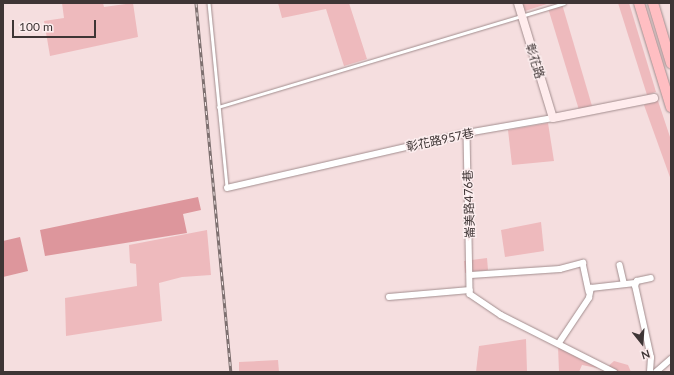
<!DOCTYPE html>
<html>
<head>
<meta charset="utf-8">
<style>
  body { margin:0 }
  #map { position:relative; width:674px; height:375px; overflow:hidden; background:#f5dedf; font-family:Lato,"Noto Sans TC",sans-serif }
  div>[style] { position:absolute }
  .green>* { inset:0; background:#eebabd }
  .building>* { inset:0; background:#dd969c }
  .roads { filter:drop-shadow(0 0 1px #a28d8e) drop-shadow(0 0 1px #a28d8e) }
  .lane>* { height:2.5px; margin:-1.25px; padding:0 1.25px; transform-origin:1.25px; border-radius:1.25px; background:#fff }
  .street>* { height:5.5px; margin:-2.75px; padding:0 2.75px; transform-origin:2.75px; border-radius:2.75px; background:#fff }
  .secondary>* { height:8px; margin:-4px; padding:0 4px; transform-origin:4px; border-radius:4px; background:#ffeced }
  .highway>* { height:10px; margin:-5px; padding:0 5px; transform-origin:5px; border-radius:5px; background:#ffbec2 }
  .rail>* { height:3px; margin-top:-1.5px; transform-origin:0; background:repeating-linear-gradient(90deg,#fcedee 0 4.5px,#7e7070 0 9px); box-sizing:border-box; border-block:1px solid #7e7070 }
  span { translate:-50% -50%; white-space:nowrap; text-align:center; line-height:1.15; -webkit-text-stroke:3px #fcedee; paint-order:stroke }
  .street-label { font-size:12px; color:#3e3535 }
  .frame { position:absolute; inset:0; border:4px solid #3e3535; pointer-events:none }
  .north { position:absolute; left:622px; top:323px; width:40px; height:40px; -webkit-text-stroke:3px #fcedee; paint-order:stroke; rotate:163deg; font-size:11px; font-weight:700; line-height:16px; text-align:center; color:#3e3535 }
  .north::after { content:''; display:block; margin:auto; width:14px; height:18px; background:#3e3535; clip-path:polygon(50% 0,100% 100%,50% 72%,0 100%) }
  .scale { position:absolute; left:12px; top:20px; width:84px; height:18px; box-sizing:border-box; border:2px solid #3e3535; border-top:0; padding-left:5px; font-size:12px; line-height:14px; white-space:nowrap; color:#3e3535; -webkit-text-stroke:3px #fcedee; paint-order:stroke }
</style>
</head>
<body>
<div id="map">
  <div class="green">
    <i style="clip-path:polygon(62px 3px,103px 3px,104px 7px,133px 3px,138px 37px,50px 56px,44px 21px,64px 18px)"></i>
    <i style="clip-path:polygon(278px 3px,349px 3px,367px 59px,344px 66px,326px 9px,282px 18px)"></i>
    <i style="clip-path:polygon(519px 3px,550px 3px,525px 11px)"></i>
    <i style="clip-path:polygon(618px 3px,629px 3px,656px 92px,647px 95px)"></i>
    <i style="clip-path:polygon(562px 4px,592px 106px,579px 110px,548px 8px)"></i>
    <i style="clip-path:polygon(657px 98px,671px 140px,671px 180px,644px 105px)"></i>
    <i style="clip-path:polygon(548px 123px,554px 161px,512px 165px,508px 130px)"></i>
    <i style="clip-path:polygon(541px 222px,544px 251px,505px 257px,501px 230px)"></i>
    <i style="clip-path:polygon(207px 230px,211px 275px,182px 277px,159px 283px,162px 321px,66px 336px,65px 298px,137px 286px,136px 264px,130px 263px,129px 245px)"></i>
    <i style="clip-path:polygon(487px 258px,488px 270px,465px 273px,464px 261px)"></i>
    <i style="clip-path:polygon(526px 339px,527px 372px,476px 372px,479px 346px)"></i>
    <i style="clip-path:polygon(558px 347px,597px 365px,597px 368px,582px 365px,579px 372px,559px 372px)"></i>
    <i style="clip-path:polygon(278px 360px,279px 372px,239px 372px,239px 362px)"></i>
    <i style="clip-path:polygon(614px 361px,628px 365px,631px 372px,604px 370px)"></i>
  </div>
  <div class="building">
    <i style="clip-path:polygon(198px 197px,201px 210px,183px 214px,187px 233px,45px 256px,40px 230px)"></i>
    <i style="clip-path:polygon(20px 237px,28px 271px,3px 277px,3px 241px)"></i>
  </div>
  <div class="roads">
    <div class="lane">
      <i style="left:209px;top:3px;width:185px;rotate:84.4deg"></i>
      <i style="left:218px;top:107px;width:361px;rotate:-16.7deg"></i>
    </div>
    <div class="street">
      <i style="left:467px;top:133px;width:161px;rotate:88.9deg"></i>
      <i style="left:470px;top:294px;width:37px;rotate:34deg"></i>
      <i style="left:501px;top:315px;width:127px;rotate:26.8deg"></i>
      <i style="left:227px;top:188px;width:246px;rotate:-12.9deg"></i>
      <i style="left:467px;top:133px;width:87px;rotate:-9.9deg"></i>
      <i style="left:620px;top:265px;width:17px;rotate:77deg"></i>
      <i style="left:471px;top:275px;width:89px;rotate:-3.9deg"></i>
      <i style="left:560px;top:269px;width:24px;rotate:-15deg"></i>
      <i style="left:583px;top:263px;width:29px;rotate:78deg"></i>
      <i style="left:389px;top:297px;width:81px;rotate:-4.9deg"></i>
      <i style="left:559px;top:343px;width:54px;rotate:-56.3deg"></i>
      <i style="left:589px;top:298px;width:10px;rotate:-79deg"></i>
      <i style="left:591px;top:288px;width:44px;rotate:-6.5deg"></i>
      <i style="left:650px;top:372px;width:14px;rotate:-86deg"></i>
      <i style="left:651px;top:358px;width:74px;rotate:-102.5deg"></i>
      <i style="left:635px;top:286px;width:5px;rotate:-68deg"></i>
      <i style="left:637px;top:281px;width:14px;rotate:-12deg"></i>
      <i style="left:656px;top:372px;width:20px;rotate:-41deg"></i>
    </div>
    <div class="secondary">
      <i style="left:518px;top:3px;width:120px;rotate:73.1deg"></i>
      <i style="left:553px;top:118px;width:103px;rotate:-11.2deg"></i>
    </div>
    <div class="highway">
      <i style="left:639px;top:3px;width:109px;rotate:72.9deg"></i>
      <i style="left:653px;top:3px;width:63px;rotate:73.3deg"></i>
    </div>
  </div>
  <div class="rail">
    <i style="left:196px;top:3px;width:371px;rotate:84.6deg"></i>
  </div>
  <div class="street-label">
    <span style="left:535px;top:61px;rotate:73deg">彰花路</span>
    <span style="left:440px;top:140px;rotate:-12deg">彰花路957巷</span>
    <span style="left:469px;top:204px;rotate:-92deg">崙美路476巷</span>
  </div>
  <div class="frame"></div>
  <div class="north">N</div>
  <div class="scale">100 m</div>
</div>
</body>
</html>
